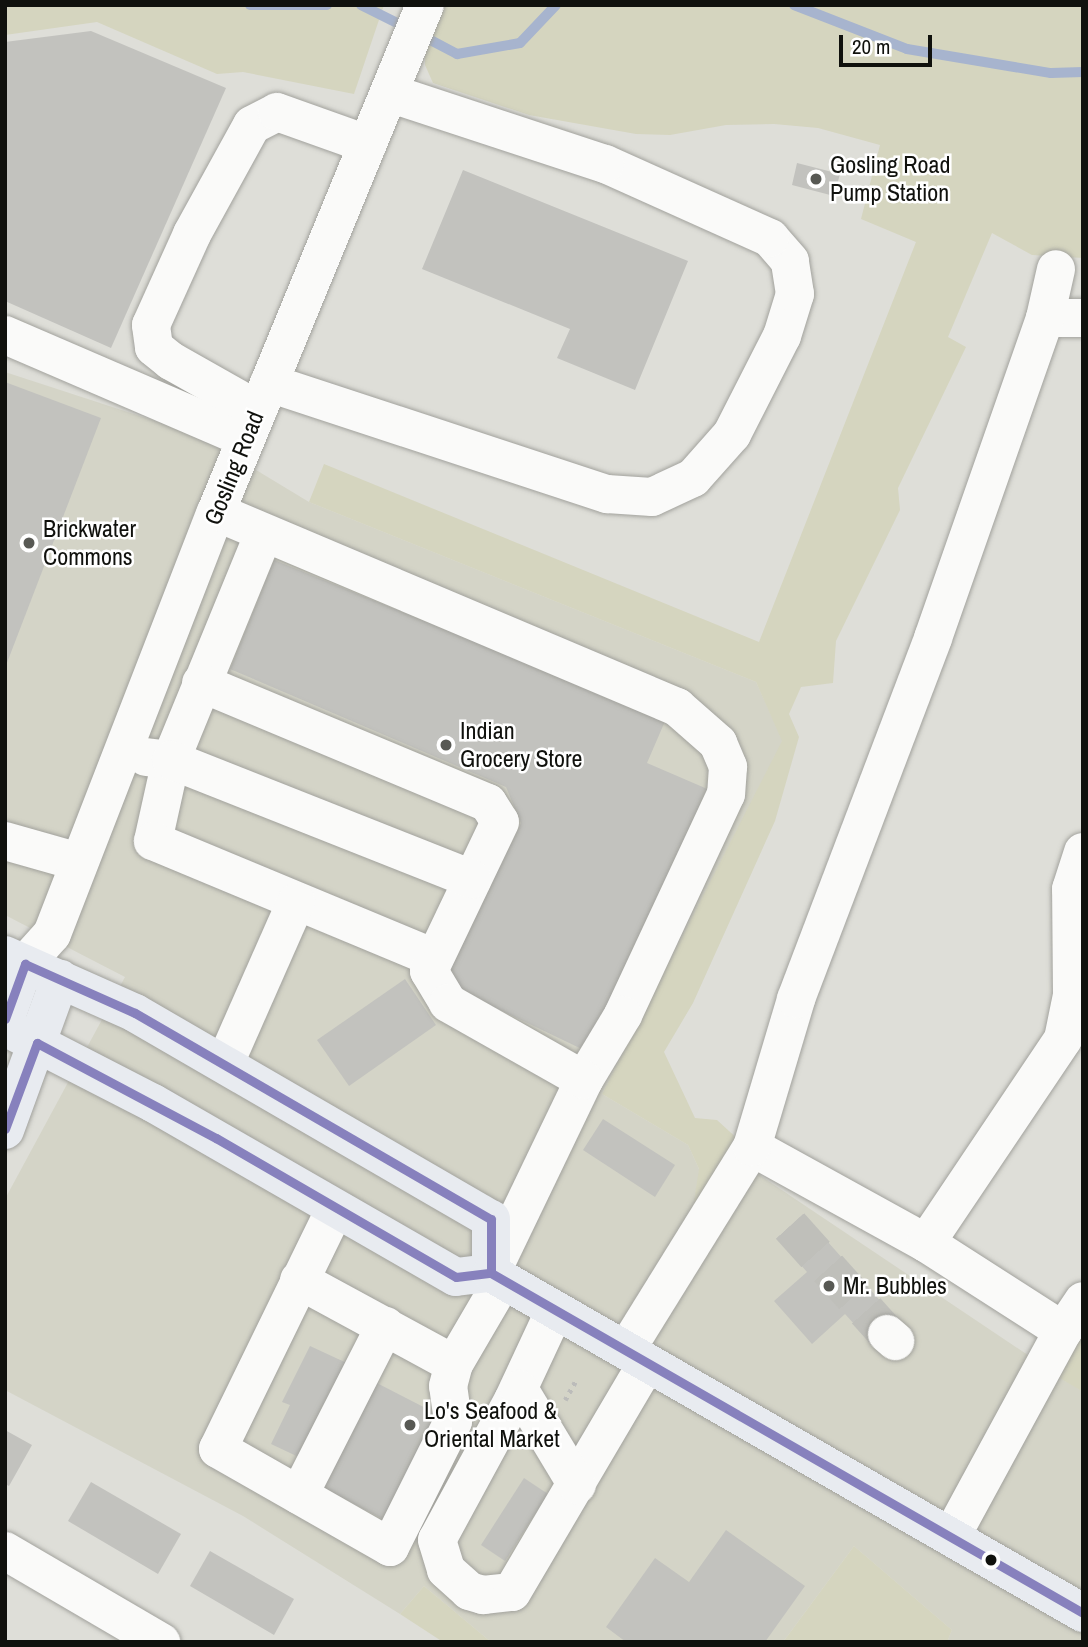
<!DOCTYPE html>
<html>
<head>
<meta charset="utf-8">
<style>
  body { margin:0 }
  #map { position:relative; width:1088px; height:1647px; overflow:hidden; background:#deded8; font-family:"Archivo Narrow",sans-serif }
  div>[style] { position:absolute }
  .built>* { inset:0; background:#d4d4c7 }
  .green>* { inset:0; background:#d5d5bf }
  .stream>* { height:10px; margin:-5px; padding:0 5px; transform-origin:5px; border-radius:5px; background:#a7b4ce }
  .building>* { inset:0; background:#c2c2be }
  .minor-tunnel>* { height:38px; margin-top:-19px; transform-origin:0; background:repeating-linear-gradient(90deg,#bfbfba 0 38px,transparent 0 57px) }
  .path>* { height:4.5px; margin-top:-2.25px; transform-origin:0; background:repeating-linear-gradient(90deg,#bcbcba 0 3.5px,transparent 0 8.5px) }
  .roads { filter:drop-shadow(0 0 2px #a2a29d) drop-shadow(0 0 2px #a2a29d) }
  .minor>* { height:38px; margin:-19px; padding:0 19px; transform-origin:19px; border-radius:19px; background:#fafaf9 }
  .major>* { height:38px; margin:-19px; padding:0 19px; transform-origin:19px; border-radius:19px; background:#e8ebf0 }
  .bus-1>* { height:9px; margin:-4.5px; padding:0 4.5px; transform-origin:4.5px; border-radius:4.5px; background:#8781bd }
  .dots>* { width:19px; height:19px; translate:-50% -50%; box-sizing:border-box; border:4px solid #fff; border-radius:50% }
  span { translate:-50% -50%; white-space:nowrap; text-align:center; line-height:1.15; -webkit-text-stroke:5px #fff; paint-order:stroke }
  .poi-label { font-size:24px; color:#10110d }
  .left { translate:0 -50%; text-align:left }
  .street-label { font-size:24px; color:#10110d }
  .frame { position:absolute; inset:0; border:7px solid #10110d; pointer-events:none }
  .scale { position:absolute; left:839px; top:35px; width:93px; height:32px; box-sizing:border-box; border:4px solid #10110d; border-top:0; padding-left:9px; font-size:21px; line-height:24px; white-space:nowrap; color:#10110d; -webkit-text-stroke:5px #fff; paint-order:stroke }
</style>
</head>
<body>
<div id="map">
  <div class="built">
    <i style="clip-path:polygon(5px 372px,198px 435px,309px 502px,756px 682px,783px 741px,602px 1094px,688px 1145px,699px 1169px,734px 1158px,1083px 1392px,1083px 1642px,947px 1642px,952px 1630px,854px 1546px,783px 1642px,491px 1642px,424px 1586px,400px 1614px,243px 1516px,5px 1390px,5px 1199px,125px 977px,5px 915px)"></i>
  </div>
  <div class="green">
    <i style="clip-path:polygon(5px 5px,384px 5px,354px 94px,243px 72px,217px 74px,97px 22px,5px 35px)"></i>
    <i style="clip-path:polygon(446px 5px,1083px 5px,1083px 258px,1032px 255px,992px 233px,948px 337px,966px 347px,898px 488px,900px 510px,836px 641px,833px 683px,801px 687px,789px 714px,799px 737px,775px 821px,693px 1003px,664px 1052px,695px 1118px,717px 1120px,741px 1142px,693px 1207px,699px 1169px,688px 1145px,602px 1094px,782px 741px,756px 682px,309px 502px,324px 464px,759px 642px,916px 242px,861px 219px,880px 145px,818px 128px,774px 124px,726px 125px,670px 135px,636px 134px,529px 115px,433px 83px,425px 65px,425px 48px)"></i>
    <i style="clip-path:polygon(1083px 1330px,1083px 1392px,1055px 1375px)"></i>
    <i style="clip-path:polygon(854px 1546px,952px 1630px,947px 1642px,783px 1642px)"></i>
    <i style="clip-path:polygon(424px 1586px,491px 1642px,443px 1642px,400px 1614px)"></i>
  </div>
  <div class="stream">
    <i style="left:250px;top:5px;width:77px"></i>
    <i style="left:361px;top:5px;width:51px;rotate:26.6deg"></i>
    <i style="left:794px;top:5px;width:121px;rotate:21.3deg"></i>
    <i style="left:907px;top:49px;width:146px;rotate:9.5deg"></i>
    <i style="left:1051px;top:73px;width:32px;rotate:-2deg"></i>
    <i style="left:421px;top:35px;width:41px;rotate:27.8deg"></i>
    <i style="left:457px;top:54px;width:64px;rotate:-9.9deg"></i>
    <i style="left:520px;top:43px;width:52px;rotate:-46.5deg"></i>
  </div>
  <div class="building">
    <i style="clip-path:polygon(91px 31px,226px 88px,111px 348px,5px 301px,5px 42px)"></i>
    <i style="clip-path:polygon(797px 163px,840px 174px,834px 196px,792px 185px)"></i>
    <i style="clip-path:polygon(463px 170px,688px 261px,635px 390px,557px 358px,570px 329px,422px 269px)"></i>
    <i style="clip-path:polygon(5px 382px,101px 418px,5px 668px)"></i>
    <i style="clip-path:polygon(274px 560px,666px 719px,647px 763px,712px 791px,588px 1052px,444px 983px,521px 823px,506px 787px,230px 669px)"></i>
    <i style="clip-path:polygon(405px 979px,436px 1025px,349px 1086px,317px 1040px)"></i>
    <i style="clip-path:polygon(603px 1119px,675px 1165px,655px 1197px,583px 1150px)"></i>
    <i style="clip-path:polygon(803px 1214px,900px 1323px,874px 1346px,845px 1314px,812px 1344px,774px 1301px,807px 1272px,777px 1238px)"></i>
    <i style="clip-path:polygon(310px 1346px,351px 1365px,305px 1460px,271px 1444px,290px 1405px,282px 1402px)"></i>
    <i style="clip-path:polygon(369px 1379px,443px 1417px,389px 1522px,315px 1484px)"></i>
    <i style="clip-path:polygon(5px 1430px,32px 1445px,9px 1486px,5px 1484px)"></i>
    <i style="clip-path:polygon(524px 1478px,548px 1494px,505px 1561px,481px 1545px)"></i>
    <i style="clip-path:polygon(91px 1482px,181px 1534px,158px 1574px,68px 1521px)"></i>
    <i style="clip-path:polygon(726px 1530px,805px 1586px,765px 1642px,626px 1642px,606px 1627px,655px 1558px,689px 1582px)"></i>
    <i style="clip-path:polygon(210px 1551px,294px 1599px,274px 1635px,190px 1586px)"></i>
  </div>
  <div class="minor-tunnel">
    <i style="left:790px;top:1226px;width:145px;rotate:48.1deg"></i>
  </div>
  <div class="path">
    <i style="left:565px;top:1400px;width:25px;rotate:-61deg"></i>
  </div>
  <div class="roads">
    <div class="minor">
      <i style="left:1045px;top:318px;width:38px"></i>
      <i style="left:5px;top:335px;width:262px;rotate:23.3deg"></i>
      <i style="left:269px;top:383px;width:356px;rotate:18.2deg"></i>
      <i style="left:607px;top:494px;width:45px;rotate:3.8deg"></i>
      <i style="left:652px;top:497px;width:45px;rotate:-24.9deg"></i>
      <i style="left:693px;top:478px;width:59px;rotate:-48.4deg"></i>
      <i style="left:732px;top:434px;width:110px;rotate:-63deg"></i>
      <i style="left:782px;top:336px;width:44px;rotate:-72.8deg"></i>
      <i style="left:795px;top:294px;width:33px;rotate:-99deg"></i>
      <i style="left:790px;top:261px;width:30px;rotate:-131deg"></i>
      <i style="left:770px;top:238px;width:181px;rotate:-155.8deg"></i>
      <i style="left:605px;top:164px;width:227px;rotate:-161.8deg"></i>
      <i style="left:258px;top:410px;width:100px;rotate:-150.6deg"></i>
      <i style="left:171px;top:361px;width:22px;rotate:-141deg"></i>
      <i style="left:154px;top:347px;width:22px;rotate:-98deg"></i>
      <i style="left:151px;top:325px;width:100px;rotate:-65.7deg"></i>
      <i style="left:192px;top:234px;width:124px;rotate:-61.2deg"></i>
      <i style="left:252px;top:125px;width:28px;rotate:-27deg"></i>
      <i style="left:277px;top:112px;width:96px;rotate:19.6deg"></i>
      <i style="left:216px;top:512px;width:501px;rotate:22.93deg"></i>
      <i style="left:677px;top:707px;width:55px;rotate:41.3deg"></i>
      <i style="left:718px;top:743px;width:26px;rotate:67deg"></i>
      <i style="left:728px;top:767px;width:27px;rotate:94deg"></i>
      <i style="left:726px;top:794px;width:244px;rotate:115deg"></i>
      <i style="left:623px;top:1015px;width:76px;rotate:121deg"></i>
      <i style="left:584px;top:1080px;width:214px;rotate:115.7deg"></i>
      <i style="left:264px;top:533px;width:245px;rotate:112.3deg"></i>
      <i style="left:171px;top:760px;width:83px;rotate:102.5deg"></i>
      <i style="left:153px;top:841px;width:302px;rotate:22.6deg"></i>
      <i style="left:201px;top:683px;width:311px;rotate:22.7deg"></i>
      <i style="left:488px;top:803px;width:22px;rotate:58deg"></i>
      <i style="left:500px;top:822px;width:165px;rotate:115.5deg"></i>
      <i style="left:429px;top:971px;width:37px;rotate:59deg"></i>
      <i style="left:448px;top:1003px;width:156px;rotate:29.5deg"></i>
      <i style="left:146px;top:757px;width:25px;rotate:7deg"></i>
      <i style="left:171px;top:760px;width:324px;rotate:21.6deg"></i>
      <i style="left:5px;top:841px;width:77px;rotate:15.8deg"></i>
      <i style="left:25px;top:964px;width:40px;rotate:-48deg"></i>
      <i style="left:52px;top:934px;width:453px;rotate:-68.8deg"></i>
      <i style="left:216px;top:512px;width:548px;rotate:-67.6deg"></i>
      <i style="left:225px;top:1063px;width:176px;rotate:-66.2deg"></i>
      <i style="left:752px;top:1147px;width:199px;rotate:28.9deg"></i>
      <i style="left:926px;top:1243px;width:163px;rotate:32.7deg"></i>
      <i style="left:1063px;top:1331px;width:36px;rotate:-56deg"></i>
      <i style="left:335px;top:1209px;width:267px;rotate:116deg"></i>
      <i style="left:218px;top:1449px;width:198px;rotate:29.7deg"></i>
      <i style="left:390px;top:1547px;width:141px;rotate:-63.4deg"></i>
      <i style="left:453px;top:1421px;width:35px;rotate:-98deg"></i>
      <i style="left:448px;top:1386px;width:23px;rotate:-75deg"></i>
      <i style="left:454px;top:1364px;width:97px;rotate:-59.7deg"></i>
      <i style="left:926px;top:1243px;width:246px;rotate:-56.1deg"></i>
      <i style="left:1063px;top:1039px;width:45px;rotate:-78.4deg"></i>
      <i style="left:1072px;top:995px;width:106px;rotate:-90.5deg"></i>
      <i style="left:1071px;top:889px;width:39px;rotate:-72deg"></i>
      <i style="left:299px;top:1280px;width:176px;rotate:28.5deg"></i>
      <i style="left:555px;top:1310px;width:99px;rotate:115deg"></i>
      <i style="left:513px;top:1400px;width:159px;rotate:118.5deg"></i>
      <i style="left:437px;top:1540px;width:31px;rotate:73deg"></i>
      <i style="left:446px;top:1570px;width:31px;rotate:42deg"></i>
      <i style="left:469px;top:1591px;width:15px;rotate:16deg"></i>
      <i style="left:483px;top:1595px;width:29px;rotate:-6deg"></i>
      <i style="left:512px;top:1592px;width:266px;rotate:-59.5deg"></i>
      <i style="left:887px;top:1334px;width:11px;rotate:41deg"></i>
      <i style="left:626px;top:1350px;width:239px;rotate:-58.2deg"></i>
      <i style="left:752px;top:1147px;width:154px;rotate:-73.4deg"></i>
      <i style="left:796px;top:999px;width:386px;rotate:-69.2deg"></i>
      <i style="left:933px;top:638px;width:339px;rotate:-70.7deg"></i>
      <i style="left:1045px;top:318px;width:50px;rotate:-77.3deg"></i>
      <i style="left:519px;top:1389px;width:112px;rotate:58.9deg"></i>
      <i style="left:299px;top:1495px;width:190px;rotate:-63deg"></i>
      <i style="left:951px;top:1537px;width:234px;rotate:-61.5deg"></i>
      <i style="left:5px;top:1551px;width:181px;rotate:30.3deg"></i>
    </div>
    <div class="major">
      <i style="left:5px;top:955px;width:142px;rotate:24deg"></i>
      <i style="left:135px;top:1013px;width:411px;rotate:30.1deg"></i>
      <i style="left:491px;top:1219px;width:54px;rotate:90deg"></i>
      <i style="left:5px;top:1020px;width:59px;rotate:-70.3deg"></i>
      <i style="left:5px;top:1027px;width:166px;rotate:27.2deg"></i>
      <i style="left:153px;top:1103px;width:349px;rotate:29.9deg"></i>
      <i style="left:456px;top:1277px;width:35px;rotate:-7deg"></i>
      <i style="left:491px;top:1273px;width:683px;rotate:29.87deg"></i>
      <i style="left:5px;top:1130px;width:161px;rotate:-70deg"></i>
    </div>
  </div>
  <div class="bus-1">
    <i style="left:5px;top:1019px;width:59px;rotate:-70deg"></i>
    <i style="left:25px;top:964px;width:120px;rotate:24deg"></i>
    <i style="left:135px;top:1013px;width:411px;rotate:30.1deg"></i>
    <i style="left:491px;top:1219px;width:54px;rotate:90deg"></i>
    <i style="left:5px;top:1129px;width:92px;rotate:-69.6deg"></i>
    <i style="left:37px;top:1043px;width:203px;rotate:28deg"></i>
    <i style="left:216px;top:1138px;width:277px;rotate:30.1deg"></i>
    <i style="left:456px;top:1277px;width:35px;rotate:-7deg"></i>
    <i style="left:491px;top:1273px;width:683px;rotate:29.87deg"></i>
  </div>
  <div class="dots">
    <i style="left:816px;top:179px;background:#585954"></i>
    <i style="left:29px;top:543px;background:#585954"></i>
    <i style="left:446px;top:745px;background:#585954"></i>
    <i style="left:829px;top:1286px;background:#585954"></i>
    <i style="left:410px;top:1425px;background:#585954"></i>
    <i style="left:991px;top:1560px;background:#10110d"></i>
  </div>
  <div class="poi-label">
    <span class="left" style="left:830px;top:179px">Gosling Road<br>Pump Station</span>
    <span class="left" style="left:43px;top:543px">Brickwater<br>Commons</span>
    <span class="left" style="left:460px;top:745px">Indian<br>Grocery Store</span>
    <span class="left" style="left:843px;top:1286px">Mr. Bubbles</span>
    <span class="left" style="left:424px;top:1425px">Lo's Seafood &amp;<br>Oriental Market</span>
  </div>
  <div class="street-label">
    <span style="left:234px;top:468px;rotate:-68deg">Gosling Road</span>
  </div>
  <div class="frame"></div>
  <div class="scale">20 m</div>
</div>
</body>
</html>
